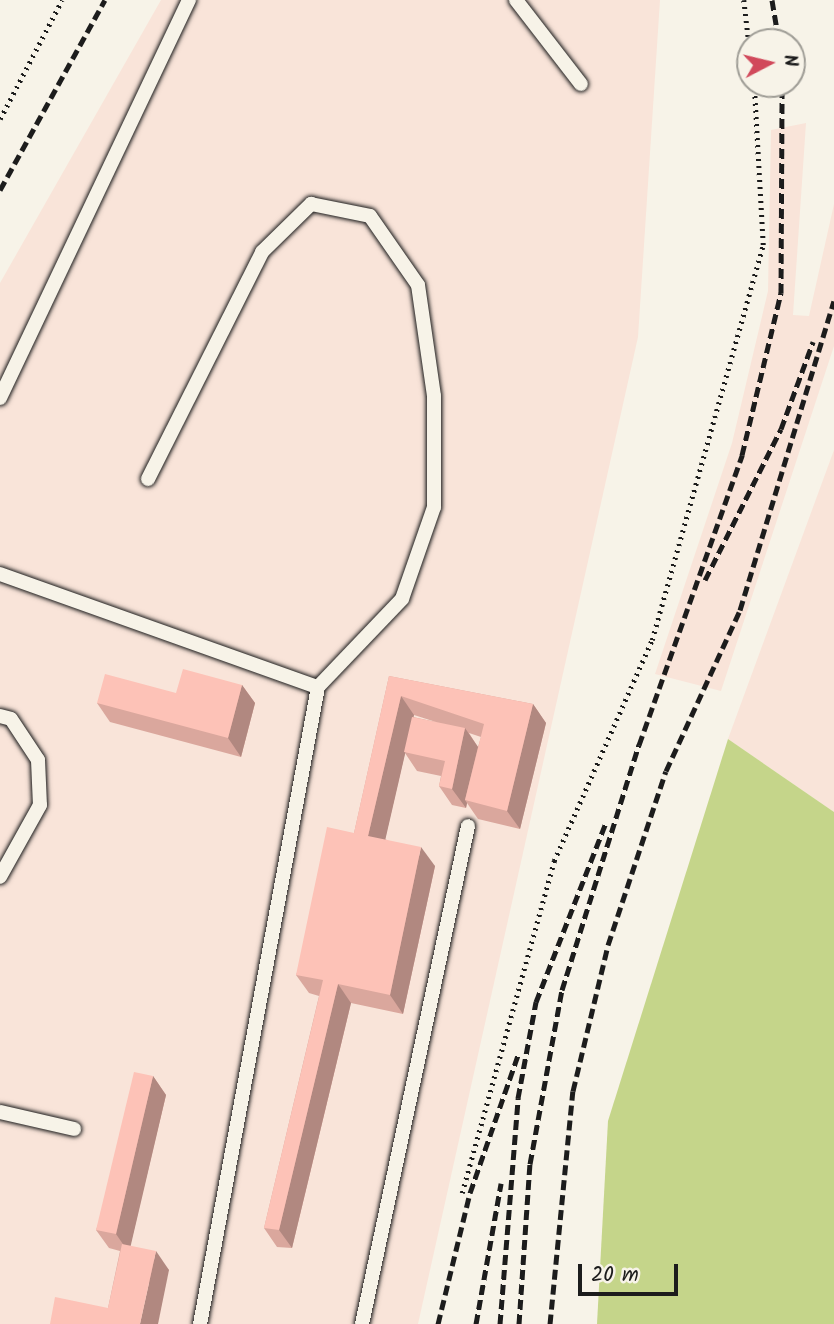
<!DOCTYPE html>
<html>
<head>
<meta charset="utf-8">
<style>
  body { margin:0 }
  #map { position:relative; width:834px; height:1324px; overflow:hidden; background:#f7f3e8; font-family:Kalam,sans-serif }
  div>[style] { position:absolute }
  .built>* { inset:0; background:#f9e4d9 }
  .green>* { inset:0; background:#c5d58a }
  .path>* { height:4.5px; margin-top:-2.25px; transform-origin:0; background:repeating-linear-gradient(90deg,#1c1c1c 0 2px,transparent 0 7px) }
  .roads { filter:drop-shadow(0 0 2px #1c1c1c) drop-shadow(0 0 2px #1c1c1c) }
  .lane>* { height:14px; margin:-7px; padding:0 7px; transform-origin:7px; border-radius:7px; background:#f7f3e8 }
  .rail>* { height:5px; margin-top:-2.5px; transform-origin:0; background:repeating-linear-gradient(90deg,#1c1c1c 0 10px,transparent 0 15px) }
  .wall>* { inset:0; background:#daa79d }
  .shaded-wall>* { inset:0; background:#b18880 }
  .building>* { inset:0; background:#fdc2b7 }
  span { translate:-50% -50%; white-space:nowrap; text-align:center; line-height:1.15; -webkit-text-stroke:7px #f7f3e8; paint-order:stroke }
  .north { position:absolute; left:736px; top:28px; width:70px; height:70px; box-sizing:border-box; background:#f7f3e8; border:2px solid #9f9d96; border-radius:50%; rotate:83deg; font-size:19px; font-weight:700; line-height:28px; text-align:center; color:#1c1c1c }
  .north::after { content:''; display:block; margin:auto; width:24px; height:32px; background:#d1495b; clip-path:polygon(50% 0,100% 100%,50% 72%,0 100%) }
  .scale { position:absolute; left:578px; top:1264px; width:100px; height:32px; box-sizing:border-box; border:4px solid #1c1c1c; border-top:0; padding-left:9px; font-size:21px; line-height:24px; white-space:nowrap; color:#1c1c1c; -webkit-text-stroke:5px #f7f3e8; paint-order:stroke }
</style>
</head>
<body>
<div id="map">
  <div class="built">
    <i style="clip-path:polygon(161px 0,660px 0,638px 337px,418px 1324px,0 1324px,0 283px)"></i>
    <i style="clip-path:polygon(806px 123px,793px 315px,809px 316px,834px 204px,834px 346px,721px 691px,655px 674px,732px 443px,768px 291px,771px 130px)"></i>
    <i style="clip-path:polygon(834px 450px,834px 812px,728px 739px)"></i>
  </div>
  <div class="green">
    <i style="clip-path:polygon(728px 739px,834px 812px,834px 1324px,597px 1324px,608px 1121px)"></i>
  </div>
  <div class="path">
    <i style="left:744px;top:0;width:52px;rotate:83.4deg"></i>
    <i style="left:0;top:119px;width:134px;rotate:-62.5deg"></i>
    <i style="left:462px;top:1193px;width:345px;rotate:-74.5deg"></i>
    <i style="left:554px;top:861px;width:242px;rotate:-66.1deg"></i>
    <i style="left:652px;top:640px;width:410px;rotate:-74.3deg"></i>
    <i style="left:763px;top:245px;width:161px;rotate:-93.2deg"></i>
  </div>
  <div class="roads">
    <div class="lane">
      <i style="left:516px;top:0;width:106px;rotate:52.3deg"></i>
      <i style="left:0;top:398px;width:441px;rotate:-64.6deg"></i>
      <i style="left:148px;top:479px;width:254px;rotate:-63.3deg"></i>
      <i style="left:262px;top:252px;width:69px;rotate:-44.4deg"></i>
      <i style="left:311px;top:204px;width:60px;rotate:11.5deg"></i>
      <i style="left:370px;top:216px;width:84px;rotate:55.2deg"></i>
      <i style="left:418px;top:285px;width:112px;rotate:81.8deg"></i>
      <i style="left:434px;top:396px;width:111px;rotate:90deg"></i>
      <i style="left:434px;top:507px;width:97px;rotate:109.2deg"></i>
      <i style="left:402px;top:599px;width:122px;rotate:133.7deg"></i>
      <i style="left:318px;top:687px;width:648px;rotate:100.49deg"></i>
      <i style="left:0;top:574px;width:337px;rotate:19.6deg"></i>
      <i style="left:0;top:716px;width:11px;rotate:15deg"></i>
      <i style="left:11px;top:719px;width:49px;rotate:56.6deg"></i>
      <i style="left:38px;top:760px;width:45px;rotate:87.5deg"></i>
      <i style="left:40px;top:805px;width:82px;rotate:119.1deg"></i>
      <i style="left:0;top:1112px;width:76px;rotate:12.9deg"></i>
      <i style="left:362px;top:1324px;width:509px;rotate:-77.98deg"></i>
    </div>
  </div>
  <div class="rail">
    <i style="left:772px;top:0;width:43px;rotate:80.5deg"></i>
    <i style="left:0;top:190px;width:217px;rotate:-61.1deg"></i>
    <i style="left:705px;top:580px;width:169px;rotate:-63.3deg"></i>
    <i style="left:781px;top:429px;width:93px;rotate:-69.8deg"></i>
    <i style="left:438px;top:1324px;width:135px;rotate:-76.3deg"></i>
    <i style="left:470px;top:1193px;width:149px;rotate:-70.8deg"></i>
    <i style="left:476px;top:1324px;width:143px;rotate:-79.9deg"></i>
    <i style="left:500px;top:1324px;width:227px;rotate:-85.4deg"></i>
    <i style="left:518px;top:1098px;width:98px;rotate:-79.4deg"></i>
    <i style="left:536px;top:1002px;width:193px;rotate:-68.7deg"></i>
    <i style="left:519px;top:1324px;width:160px;rotate:-86.1deg"></i>
    <i style="left:530px;top:1164px;width:177px;rotate:-79.6deg"></i>
    <i style="left:562px;top:990px;width:257px;rotate:-72.6deg"></i>
    <i style="left:639px;top:745px;width:308px;rotate:-70.4deg"></i>
    <i style="left:742px;top:455px;width:167px;rotate:-76.5deg"></i>
    <i style="left:781px;top:293px;width:209px;rotate:-89.7deg"></i>
    <i style="left:550px;top:1324px;width:234px;rotate:-84.4deg"></i>
    <i style="left:573px;top:1091px;width:150px;rotate:-76.5deg"></i>
    <i style="left:608px;top:945px;width:183px;rotate:-71.6deg"></i>
    <i style="left:666px;top:771px;width:177px;rotate:-65.3deg"></i>
    <i style="left:740px;top:610px;width:323px;rotate:-73.1deg"></i>
  </div>
  <div class="wall">
    <i style="clip-path:polygon(evenodd,389px 676px,533px 704px,546px 723px,520px 829px,478px 819px,467px 803px,466px 808px,452px 805px,439px 786px,441px 776px,417px 771px,405px 753px,385px 839px,435px 866px,403px 1014px,351px 1003px,292px 1248px,277px 1247px,264px 1228px,319px 996px,309px 993px,296px 975px,354px 833px,389px 676px,414px 715px,436px 722px,413px 717px,414px 715px,389px 676px,469px 733px,481px 737px,478px 747px,469px 733px)"></i>
    <i style="clip-path:polygon(242px 685px,255px 703px,241px 757px,110px 722px,97px 703px)"></i>
    <i style="clip-path:polygon(153px 1076px,166px 1095px,130px 1246px,169px 1270px,108px 1308px,120px 1251px,109px 1248px,96px 1230px)"></i>
  </div>
  <div class="shaded-wall">
    <i style="clip-path:polygon(242px 685px,255px 703px,241px 757px,228px 738px)"></i>
    <i style="clip-path:polygon(401px 696px,414px 715px,382px 854px,368px 836px)"></i>
    <i style="clip-path:polygon(533px 704px,546px 723px,520px 829px,507px 811px)"></i>
    <i style="clip-path:polygon(465px 728px,478px 747px,465px 800px,467px 803px,466px 808px,452px 789px)"></i>
    <i style="clip-path:polygon(421px 847px,435px 866px,403px 1014px,390px 995px)"></i>
    <i style="clip-path:polygon(338px 984px,351px 1003px,292px 1248px,279px 1230px)"></i>
    <i style="clip-path:polygon(153px 1076px,166px 1095px,129px 1253px,116px 1234px)"></i>
    <i style="clip-path:polygon(156px 1251px,169px 1270px,158px 1324px,140px 1324px)"></i>
  </div>
  <div class="building">
    <i style="clip-path:polygon(183px 669px,242px 685px,228px 738px,97px 703px,105px 674px,176px 693px)"></i>
    <i style="clip-path:polygon(389px 676px,533px 704px,507px 811px,465px 800px,484px 724px,401px 696px,368px 836px,421px 847px,390px 995px,338px 984px,279px 1230px,264px 1228px,323px 980px,296px 975px,327px 827px,354px 833px)"></i>
    <i style="clip-path:polygon(412px 717px,465px 728px,452px 789px,439px 786px,445px 761px,404px 752px)"></i>
    <i style="clip-path:polygon(134px 1072px,153px 1076px,116px 1234px,96px 1230px)"></i>
    <i style="clip-path:polygon(122px 1244px,156px 1251px,140px 1324px,50px 1324px,55px 1297px,108px 1308px)"></i>
  </div>
  <div class="north">N</div>
  <div class="scale">20 m</div>
</div>
</body>
</html>
